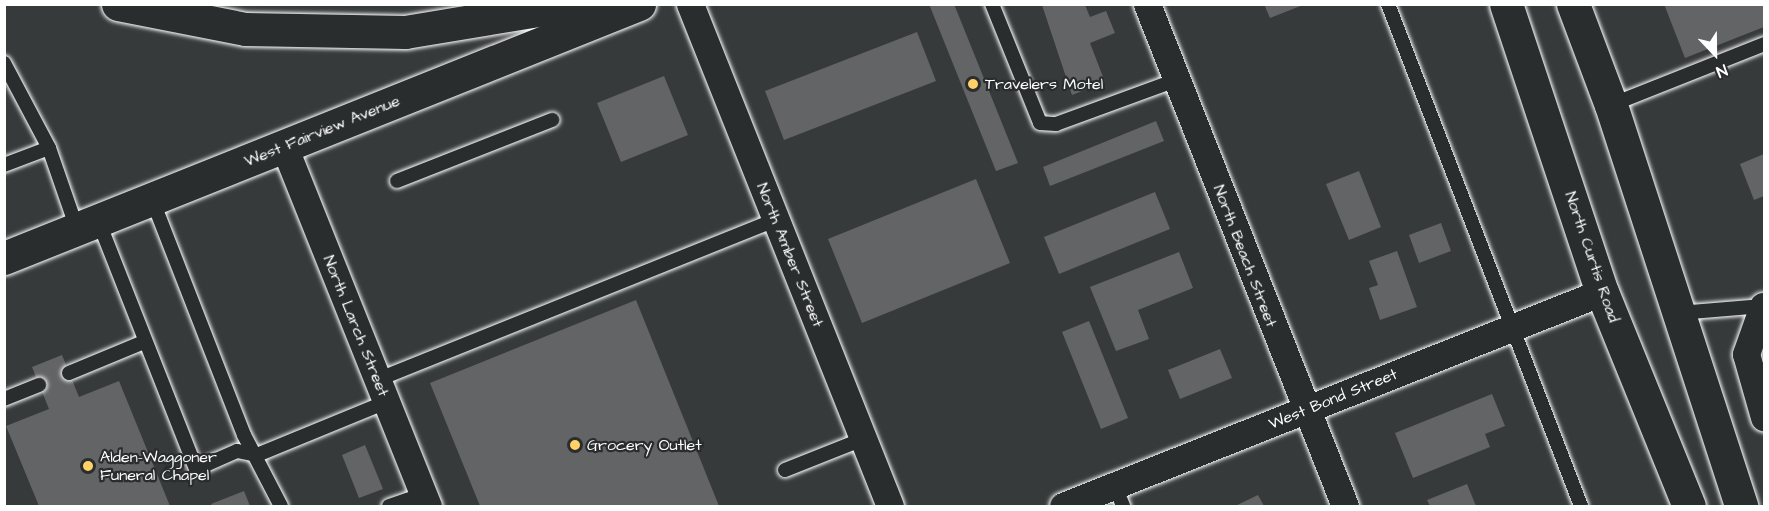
<!DOCTYPE html>
<html>
<head>
<meta charset="utf-8">
<style>
  body { margin:0 }
  #map { position:relative; width:1769px; height:511px; overflow:hidden; background:#373a3b; font-family:"Architects Daughter",sans-serif }
  div>[style] { position:absolute }
  .building>* { inset:0; background:#636465 }
  .roads { filter:drop-shadow(0 0 2px #fff) drop-shadow(0 0 2px #fff) }
  .lane>* { height:14px; margin:-7px; padding:0 7px; transform-origin:7px; border-radius:7px; background:#2a2d2e }
  .street>* { height:27px; margin:-13.5px; padding:0 13.5px; transform-origin:13.5px; border-radius:13.5px; background:#2a2d2e }
  .secondary>* { height:33px; margin:-16.5px; padding:0 16.5px; transform-origin:16.5px; border-radius:16.5px; background:#2a2d2e }
  .primary>* { height:33px; margin:-16.5px; padding:0 16.5px; transform-origin:16.5px; border-radius:16.5px; background:#2a2d2e }
  .highway>* { height:33px; margin:-16.5px; padding:0 16.5px; transform-origin:16.5px; border-radius:16.5px; background:#2a2d2e }
  .dots>* { width:16px; height:16px; translate:-50% -50%; box-sizing:border-box; border:3px solid #2a2d2e; border-radius:50% }
  span { translate:-50% -50%; white-space:nowrap; text-align:center; line-height:1.15; -webkit-text-stroke:4.5px #2a2d2e; paint-order:stroke }
  .poi-label { font-size:16px; color:#fff }
  .left { translate:0 -50%; text-align:left }
  .street-label { font-size:16px; color:#fff }
  .frame { position:absolute; inset:0; border:6px solid #fff; pointer-events:none }
  .north { position:absolute; left:1685px; top:24px; width:60px; height:60px; -webkit-text-stroke:4px #2a2d2e; paint-order:stroke; rotate:158deg; font-size:16px; font-weight:700; line-height:24px; text-align:center; color:#fff }
  .north::after { content:''; display:block; margin:auto; width:21px; height:27px; background:#fff; clip-path:polygon(50% 0,100% 100%,50% 72%,0 100%) }
</style>
</head>
<body>
<div id="map">
  <div class="building">
    <i style="clip-path:polygon(929px 4px,954px 4px,1018px 163px,996px 171px)"></i>
    <i style="clip-path:polygon(1264px 4px,1303px 4px,1303px 5px,1270px 18px)"></i>
    <i style="clip-path:polygon(1664px 4px,1764px 4px,1764px 27px,1685px 58px)"></i>
    <i style="clip-path:polygon(1042px 5px,1085px 5px,1090px 17px,1106px 11px,1115px 33px,1090px 43px,1105px 82px,1072px 95px)"></i>
    <i style="clip-path:polygon(917px 32px,936px 81px,784px 140px,765px 91px)"></i>
    <i style="clip-path:polygon(664px 76px,688px 135px,621px 162px,597px 103px)"></i>
    <i style="clip-path:polygon(1156px 121px,1164px 141px,1050px 186px,1043px 167px)"></i>
    <i style="clip-path:polygon(1764px 154px,1764px 196px,1754px 200px,1740px 164px)"></i>
    <i style="clip-path:polygon(1359px 171px,1381px 227px,1349px 240px,1326px 184px)"></i>
    <i style="clip-path:polygon(976px 179px,1010px 263px,862px 323px,828px 239px)"></i>
    <i style="clip-path:polygon(1155px 192px,1170px 229px,1059px 274px,1044px 237px)"></i>
    <i style="clip-path:polygon(1441px 223px,1451px 251px,1419px 263px,1409px 235px)"></i>
    <i style="clip-path:polygon(1397px 251px,1417px 307px,1380px 320px,1369px 288px,1378px 285px,1369px 261px)"></i>
    <i style="clip-path:polygon(1179px 252px,1193px 288px,1138px 310px,1149px 339px,1116px 351px,1090px 287px)"></i>
    <i style="clip-path:polygon(636px 300px,719px 506px,480px 506px,430px 383px)"></i>
    <i style="clip-path:polygon(1089px 321px,1128px 418px,1101px 429px,1062px 332px)"></i>
    <i style="clip-path:polygon(1220px 349px,1232px 378px,1180px 399px,1168px 370px)"></i>
    <i style="clip-path:polygon(62px 355px,79px 397px,119px 381px,170px 506px,39px 506px,6px 426px,49px 409px,32px 367px)"></i>
    <i style="clip-path:polygon(1492px 394px,1505px 426px,1485px 434px,1490px 447px,1413px 478px,1395px 433px)"></i>
    <i style="clip-path:polygon(365px 445px,383px 489px,359px 498px,342px 455px)"></i>
    <i style="clip-path:polygon(1467px 484px,1476px 506px,1430px 506px,1427px 500px)"></i>
    <i style="clip-path:polygon(244px 491px,250px 506px,212px 506px,211px 504px)"></i>
    <i style="clip-path:polygon(1258px 495px,1264px 506px,1235px 506px)"></i>
  </div>
  <div class="roads">
    <div class="lane">
      <i style="left:992px;top:4px;width:128px;rotate:68deg"></i>
      <i style="left:1040px;top:123px;width:16px;rotate:4deg"></i>
      <i style="left:1056px;top:124px;width:128px;rotate:-20.1deg"></i>
      <i style="left:1388px;top:4px;width:538px;rotate:68.97deg"></i>
      <i style="left:4px;top:63px;width:96px;rotate:62.1deg"></i>
      <i style="left:1611px;top:105px;width:165px;rotate:-21.7deg"></i>
      <i style="left:4px;top:165px;width:48px;rotate:-20.7deg"></i>
      <i style="left:49px;top:148px;width:86px;rotate:70.9deg"></i>
      <i style="left:397px;top:181px;width:167px;rotate:-21.5deg"></i>
      <i style="left:152px;top:199px;width:253px;rotate:68.7deg"></i>
      <i style="left:244px;top:435px;width:80px;rotate:62.5deg"></i>
      <i style="left:98px;top:220px;width:268px;rotate:68.5deg"></i>
      <i style="left:196px;top:469px;width:45px;rotate:-23.7deg"></i>
      <i style="left:237px;top:451px;width:20px;rotate:11deg"></i>
      <i style="left:257px;top:455px;width:139px;rotate:-22.3deg"></i>
      <i style="left:1679px;top:313px;width:84px;rotate:-4.8deg"></i>
      <i style="left:69px;top:373px;width:81px;rotate:-22.5deg"></i>
      <i style="left:377px;top:380px;width:430px;rotate:-21.9deg"></i>
      <i style="left:4px;top:399px;width:38px;rotate:-22deg"></i>
      <i style="left:785px;top:470px;width:84px;rotate:-21.7deg"></i>
      <i style="left:1115px;top:486px;width:22px;rotate:68deg"></i>
      <i style="left:389px;top:506px;width:36px;rotate:-19deg"></i>
    </div>
    <div class="street">
      <i style="left:690px;top:4px;width:540px;rotate:68.28deg"></i>
      <i style="left:1147px;top:4px;width:540px;rotate:68.47deg"></i>
      <i style="left:284px;top:146px;width:388px;rotate:68.2deg"></i>
      <i style="left:1763px;top:306px;width:51px;rotate:109.5deg"></i>
      <i style="left:1746px;top:354px;width:66px;rotate:74.1deg"></i>
      <i style="left:1063px;top:506px;width:580px;rotate:-21.65deg"></i>
    </div>
    <div class="secondary">
      <i style="left:4px;top:258px;width:684px;rotate:-21.8deg"></i>
    </div>
    <div class="primary">
      <i style="left:1506px;top:4px;width:304px;rotate:71.6deg"></i>
      <i style="left:1602px;top:292px;width:231px;rotate:67.9deg"></i>
      <i style="left:1573px;top:4px;width:108px;rotate:69.4deg"></i>
      <i style="left:1611px;top:105px;width:422px;rotate:72deg"></i>
    </div>
    <div class="highway">
      <i style="left:118px;top:4px;width:129px;rotate:11.1deg"></i>
      <i style="left:245px;top:29px;width:160px;rotate:1.1deg"></i>
      <i style="left:405px;top:32px;width:172px;rotate:-9.4deg"></i>
    </div>
  </div>
  <div class="dots">
    <i style="left:973px;top:84px;background:#ffd166"></i>
    <i style="left:575px;top:445px;background:#ffd166"></i>
    <i style="left:88px;top:466px;background:#ffd166"></i>
  </div>
  <div class="poi-label">
    <span class="left" style="left:985px;top:84px">Travelers Motel</span>
    <span class="left" style="left:587px;top:445px">Grocery Outlet</span>
    <span class="left" style="left:100px;top:466px">Alden-Waggoner<br>Funeral Chapel</span>
  </div>
  <div class="street-label">
    <span style="left:322px;top:131px;rotate:-22deg">West Fairview Avenue</span>
    <span style="left:790px;top:255px;rotate:68deg">North Amber Street</span>
    <span style="left:1245px;top:256px;rotate:69deg">North Beach Street</span>
    <span style="left:1592px;top:257px;rotate:71deg">North Curtis Road</span>
    <span style="left:356px;top:326px;rotate:68deg">North Larch Street</span>
    <span style="left:1333px;top:399px;rotate:-22deg">West Bond Street</span>
  </div>
  <div class="frame"></div>
  <div class="north">N</div>
</div>
</body>
</html>
